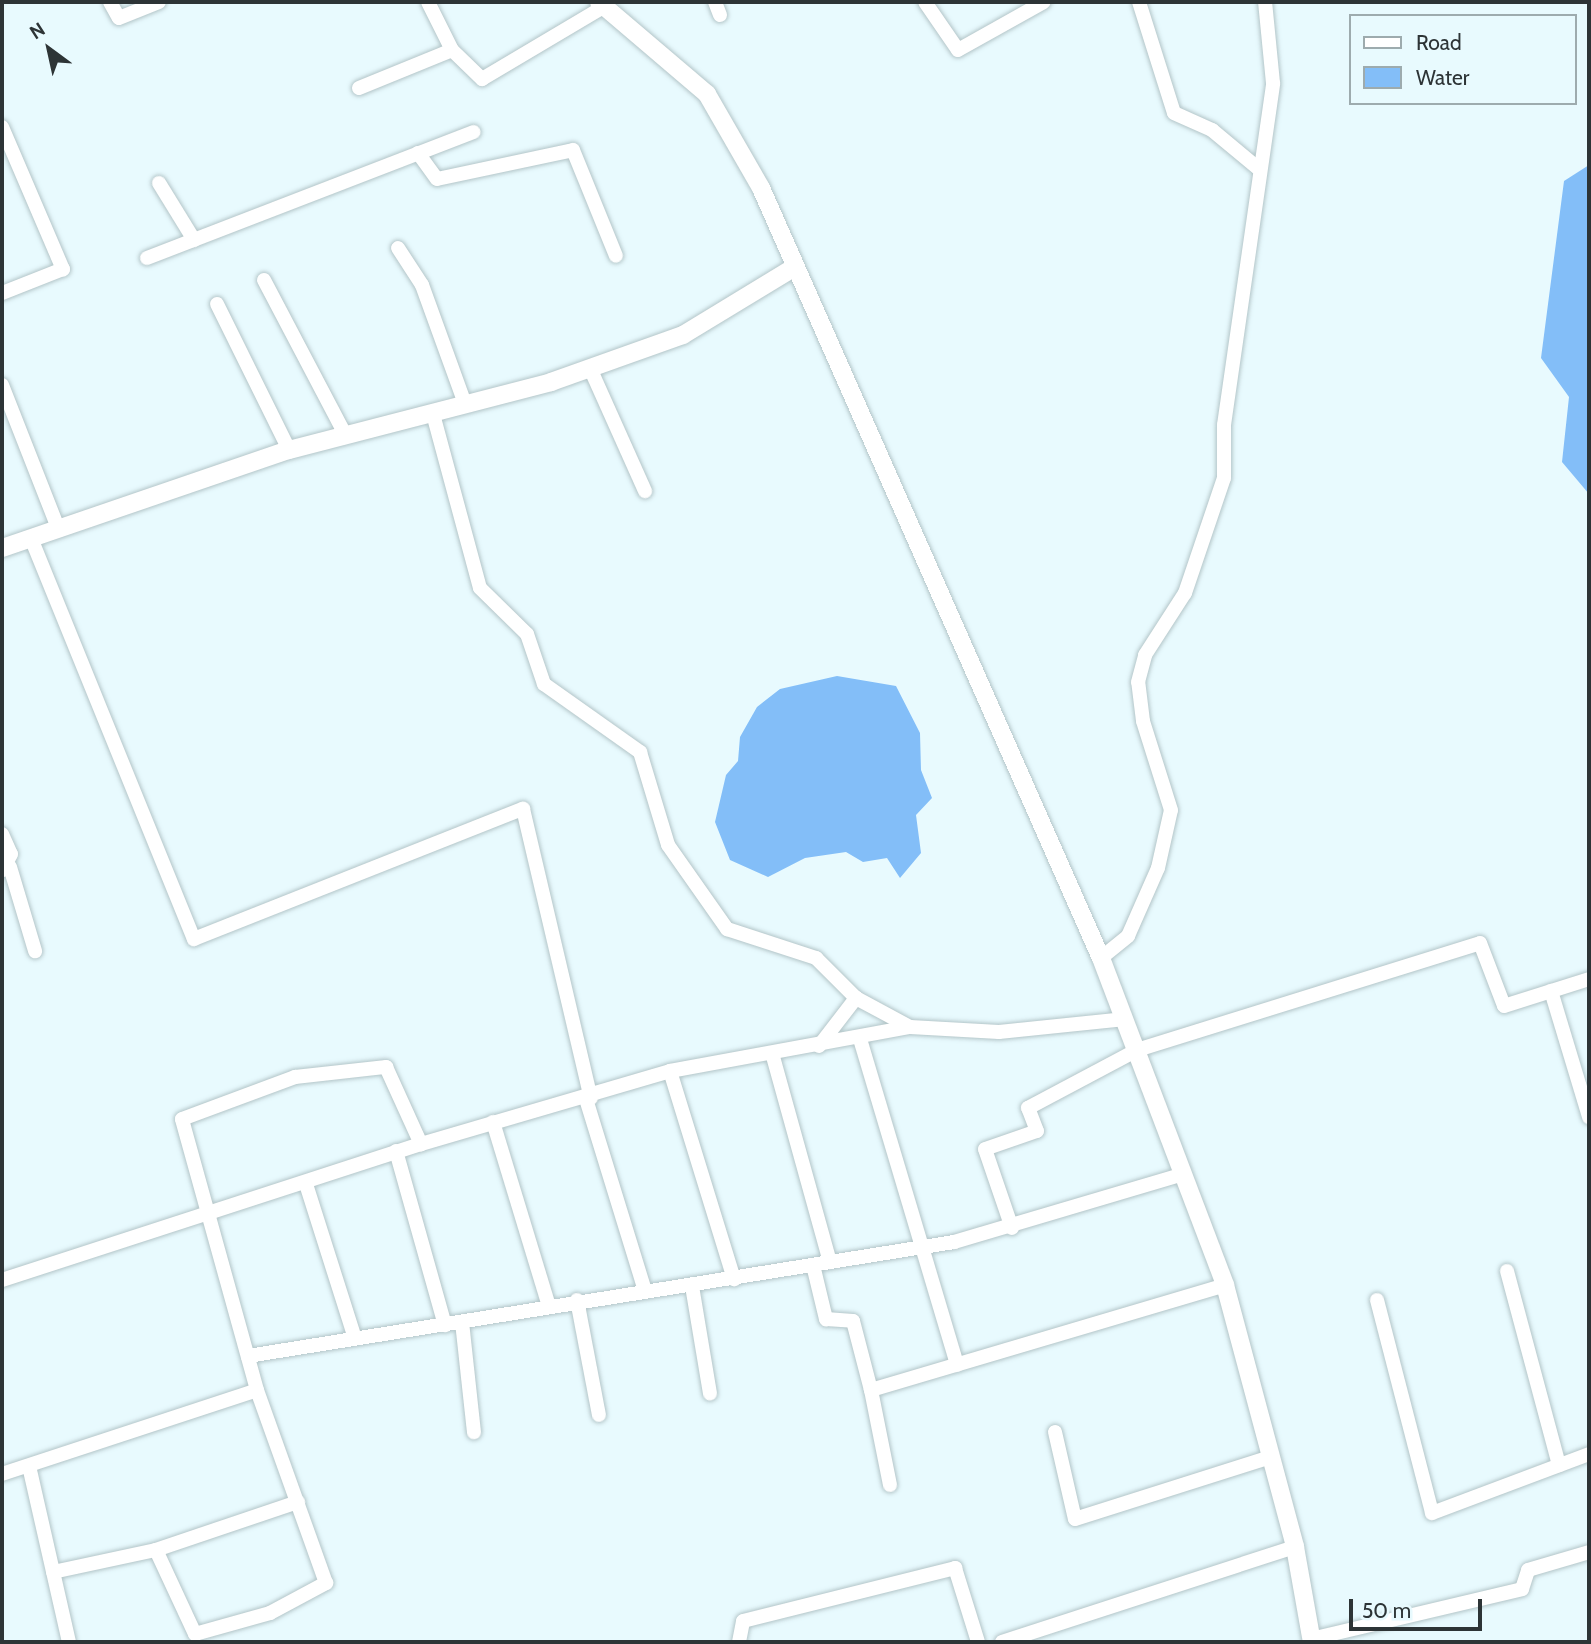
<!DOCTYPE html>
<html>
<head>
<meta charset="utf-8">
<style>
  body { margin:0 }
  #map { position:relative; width:1591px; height:1644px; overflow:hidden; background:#e8fafe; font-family:Cabin,sans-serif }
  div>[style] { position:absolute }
  .water>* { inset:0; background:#83bef8 }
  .roads { filter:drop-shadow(0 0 2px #b3c5c8) drop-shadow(0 0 2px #b3c5c8) }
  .minor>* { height:14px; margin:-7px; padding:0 7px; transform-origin:7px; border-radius:7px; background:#fff }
  .tertiary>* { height:18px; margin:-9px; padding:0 9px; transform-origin:9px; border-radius:9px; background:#fff }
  span { translate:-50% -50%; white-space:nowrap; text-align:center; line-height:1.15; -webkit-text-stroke:5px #e8fafe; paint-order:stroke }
  .frame { position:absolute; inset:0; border:4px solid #2d3436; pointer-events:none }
  .legend { position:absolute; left:1349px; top:14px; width:228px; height:91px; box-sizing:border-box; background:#e8fafe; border:2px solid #9dabae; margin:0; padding:9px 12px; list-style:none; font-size:21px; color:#2d3436 }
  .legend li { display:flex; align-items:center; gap:14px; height:35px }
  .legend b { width:35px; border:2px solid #9dabae }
  .north { position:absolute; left:14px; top:14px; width:70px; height:70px; -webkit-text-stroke:5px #e8fafe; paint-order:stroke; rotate:327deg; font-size:19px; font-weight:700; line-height:28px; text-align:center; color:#2d3436 }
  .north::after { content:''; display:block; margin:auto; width:24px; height:32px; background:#2d3436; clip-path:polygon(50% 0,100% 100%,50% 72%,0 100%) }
  .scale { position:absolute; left:1349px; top:1599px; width:133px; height:32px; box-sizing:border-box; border:4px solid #2d3436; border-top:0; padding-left:9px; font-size:21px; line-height:24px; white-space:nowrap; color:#2d3436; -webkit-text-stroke:5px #e8fafe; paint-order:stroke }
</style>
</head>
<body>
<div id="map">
  <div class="water">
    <i style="clip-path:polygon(1589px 165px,1589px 494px,1562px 462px,1569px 397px,1541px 358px,1564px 181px)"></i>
    <i style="clip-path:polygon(837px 676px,896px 686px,920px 733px,921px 770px,932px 798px,916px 815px,921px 853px,900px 878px,887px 858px,863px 862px,846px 852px,805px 858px,768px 877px,730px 860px,715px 822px,726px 775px,738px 761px,740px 737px,757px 707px,780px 689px)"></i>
  </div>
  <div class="roads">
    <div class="minor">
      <i style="left:110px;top:2px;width:18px;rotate:61deg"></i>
      <i style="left:119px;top:18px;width:43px;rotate:-21.8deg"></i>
      <i style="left:428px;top:2px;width:54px;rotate:63.4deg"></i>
      <i style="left:452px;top:50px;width:42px;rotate:44deg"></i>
      <i style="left:482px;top:79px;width:143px;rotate:-30.7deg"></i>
      <i style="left:715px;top:2px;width:14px;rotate:69deg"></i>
      <i style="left:925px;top:2px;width:58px;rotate:55.5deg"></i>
      <i style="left:958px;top:50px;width:98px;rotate:-29.2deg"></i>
      <i style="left:1139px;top:2px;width:116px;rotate:72.5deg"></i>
      <i style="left:1174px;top:113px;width:42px;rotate:24.1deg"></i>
      <i style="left:1212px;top:130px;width:62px;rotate:39.8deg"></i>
      <i style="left:359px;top:88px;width:100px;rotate:-22.2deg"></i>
      <i style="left:2px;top:127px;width:155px;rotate:66.8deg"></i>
      <i style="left:63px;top:269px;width:66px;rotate:158.5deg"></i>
      <i style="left:418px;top:153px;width:32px;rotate:54deg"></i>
      <i style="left:437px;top:179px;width:139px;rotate:-12deg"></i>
      <i style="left:573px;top:150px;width:114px;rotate:67.9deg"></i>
      <i style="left:159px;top:183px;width:67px;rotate:58.4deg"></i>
      <i style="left:398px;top:248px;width:44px;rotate:57deg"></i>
      <i style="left:422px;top:285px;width:127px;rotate:70.1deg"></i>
      <i style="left:147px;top:258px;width:350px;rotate:-21.1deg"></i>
      <i style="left:264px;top:280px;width:174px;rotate:62.3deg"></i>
      <i style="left:217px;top:304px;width:163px;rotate:63.7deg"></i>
      <i style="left:590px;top:368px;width:135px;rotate:65.9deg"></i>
      <i style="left:2px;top:385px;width:154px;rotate:68.6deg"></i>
      <i style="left:433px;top:414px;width:180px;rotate:74.9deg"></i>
      <i style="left:480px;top:588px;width:66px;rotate:44.4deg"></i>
      <i style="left:527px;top:634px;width:53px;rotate:71.2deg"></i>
      <i style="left:544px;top:684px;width:118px;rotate:35.3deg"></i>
      <i style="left:640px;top:752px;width:97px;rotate:73.2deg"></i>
      <i style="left:668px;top:845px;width:103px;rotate:54.9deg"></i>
      <i style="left:727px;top:929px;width:94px;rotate:18deg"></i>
      <i style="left:816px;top:958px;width:57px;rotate:45deg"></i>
      <i style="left:856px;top:998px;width:61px;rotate:28.2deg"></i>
      <i style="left:31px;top:538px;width:433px;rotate:67.9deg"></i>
      <i style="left:194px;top:939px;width:354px;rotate:-21.6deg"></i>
      <i style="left:523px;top:809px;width:297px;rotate:76.8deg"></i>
      <i style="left:2px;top:834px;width:22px;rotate:66deg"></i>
      <i style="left:11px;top:854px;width:18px;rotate:117deg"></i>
      <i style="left:10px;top:867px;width:88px;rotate:73.4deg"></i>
      <i style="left:1101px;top:958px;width:35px;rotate:-39deg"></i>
      <i style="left:1128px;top:936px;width:74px;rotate:-66.2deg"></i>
      <i style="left:1158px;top:868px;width:59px;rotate:-77.4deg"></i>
      <i style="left:1171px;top:810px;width:93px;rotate:-107.5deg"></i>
      <i style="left:1143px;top:721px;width:39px;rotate:-97deg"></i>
      <i style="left:1138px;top:682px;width:28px;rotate:-75deg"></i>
      <i style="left:1145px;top:655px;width:74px;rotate:-57.2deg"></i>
      <i style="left:1185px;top:593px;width:121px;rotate:-71.3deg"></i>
      <i style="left:1224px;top:478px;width:53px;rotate:-90deg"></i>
      <i style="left:1224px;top:425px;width:345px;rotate:-81.8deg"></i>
      <i style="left:1273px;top:83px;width:81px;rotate:-95.6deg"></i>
      <i style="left:1551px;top:991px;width:132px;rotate:73.2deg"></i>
      <i style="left:860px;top:1039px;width:340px;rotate:73.4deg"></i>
      <i style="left:819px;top:1046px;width:61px;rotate:-52.4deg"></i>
      <i style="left:772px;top:1053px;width:217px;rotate:74.5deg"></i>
      <i style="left:670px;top:1071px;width:218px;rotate:72.9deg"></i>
      <i style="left:586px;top:1099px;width:201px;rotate:72.9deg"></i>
      <i style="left:493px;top:1122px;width:192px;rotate:73.1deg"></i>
      <i style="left:396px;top:1151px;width:181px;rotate:74.3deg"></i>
      <i style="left:306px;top:1184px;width:158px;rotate:72.4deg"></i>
      <i style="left:1012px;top:1228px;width:83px;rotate:-108.9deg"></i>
      <i style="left:985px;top:1149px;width:55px;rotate:-19.1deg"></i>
      <i style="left:1037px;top:1131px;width:25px;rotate:-111deg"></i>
      <i style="left:1028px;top:1108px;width:123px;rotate:-28deg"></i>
      <i style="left:1137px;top:1050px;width:359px;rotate:-17.3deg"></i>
      <i style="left:1480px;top:943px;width:67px;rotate:69.1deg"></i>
      <i style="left:1504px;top:1006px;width:89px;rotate:-17.6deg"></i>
      <i style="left:813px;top:1265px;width:56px;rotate:76.5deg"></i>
      <i style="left:826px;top:1319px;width:27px;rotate:4deg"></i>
      <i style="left:853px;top:1321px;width:71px;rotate:75.4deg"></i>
      <i style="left:1507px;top:1271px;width:201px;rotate:75deg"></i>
      <i style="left:2px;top:1280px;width:441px;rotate:-18deg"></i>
      <i style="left:421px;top:1144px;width:259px;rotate:-16.3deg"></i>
      <i style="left:670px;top:1071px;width:244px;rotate:-10.4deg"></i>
      <i style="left:910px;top:1027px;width:89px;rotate:3.2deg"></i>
      <i style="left:999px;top:1032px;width:127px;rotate:-5.9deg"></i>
      <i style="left:692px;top:1286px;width:109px;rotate:80.5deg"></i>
      <i style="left:577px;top:1300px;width:117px;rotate:79.2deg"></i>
      <i style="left:1377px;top:1300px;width:220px;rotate:75.5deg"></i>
      <i style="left:1432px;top:1513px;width:168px;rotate:-20.6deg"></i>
      <i style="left:462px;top:1322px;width:111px;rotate:83.8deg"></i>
      <i style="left:248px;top:1356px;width:715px;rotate:-9.17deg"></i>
      <i style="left:954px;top:1242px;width:240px;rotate:-16.5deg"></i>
      <i style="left:1055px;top:1432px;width:89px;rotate:77.1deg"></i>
      <i style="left:1075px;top:1519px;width:206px;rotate:-17.6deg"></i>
      <i style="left:29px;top:1466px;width:180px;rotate:77.2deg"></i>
      <i style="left:2px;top:1474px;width:268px;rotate:-18.2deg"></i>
      <i style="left:890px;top:1485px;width:97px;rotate:-101.3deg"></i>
      <i style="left:871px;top:1390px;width:369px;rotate:-16.5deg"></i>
      <i style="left:156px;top:1550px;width:93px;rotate:65.1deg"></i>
      <i style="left:195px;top:1634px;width:78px;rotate:-15.6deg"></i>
      <i style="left:270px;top:1613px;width:64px;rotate:-28.2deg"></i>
      <i style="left:326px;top:1583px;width:205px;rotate:-109.7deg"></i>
      <i style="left:257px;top:1390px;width:281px;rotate:-105.5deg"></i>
      <i style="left:182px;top:1119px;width:121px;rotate:-20.4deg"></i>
      <i style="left:295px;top:1077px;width:92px;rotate:-6.3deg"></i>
      <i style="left:386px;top:1067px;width:85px;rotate:65.6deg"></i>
      <i style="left:53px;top:1572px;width:105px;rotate:-12.1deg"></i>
      <i style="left:156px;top:1550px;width:150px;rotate:-18.7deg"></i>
      <i style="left:1311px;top:1639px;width:217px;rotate:-13.3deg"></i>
      <i style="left:1522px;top:1589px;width:20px;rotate:-72deg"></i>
      <i style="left:1528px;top:1570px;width:64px;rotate:-16.4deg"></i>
      <i style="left:739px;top:1642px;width:21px;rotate:-79deg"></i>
      <i style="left:743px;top:1621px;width:219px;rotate:-14deg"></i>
      <i style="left:955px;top:1568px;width:77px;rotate:72.7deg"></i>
      <i style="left:1002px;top:1642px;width:308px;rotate:-18deg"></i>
    </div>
    <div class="tertiary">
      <i style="left:599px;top:2px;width:142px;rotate:40.4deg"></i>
      <i style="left:707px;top:94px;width:108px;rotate:60.1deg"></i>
      <i style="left:761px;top:188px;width:842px;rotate:66.18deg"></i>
      <i style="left:1101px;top:958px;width:350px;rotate:69.2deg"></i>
      <i style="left:1225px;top:1285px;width:271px;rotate:75deg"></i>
      <i style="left:1295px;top:1547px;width:97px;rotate:79.9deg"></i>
      <i style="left:2px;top:548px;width:303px;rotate:-18.9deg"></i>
      <i style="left:289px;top:450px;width:271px;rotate:-14.5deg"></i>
      <i style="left:551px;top:382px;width:140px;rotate:-19.6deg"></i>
      <i style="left:683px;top:335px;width:131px;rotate:-31.3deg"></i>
    </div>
  </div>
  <div class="frame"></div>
  <ul class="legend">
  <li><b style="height:9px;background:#fff"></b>Road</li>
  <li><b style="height:19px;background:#83bef8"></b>Water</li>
  </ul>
  <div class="north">N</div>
  <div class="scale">50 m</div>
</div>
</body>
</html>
